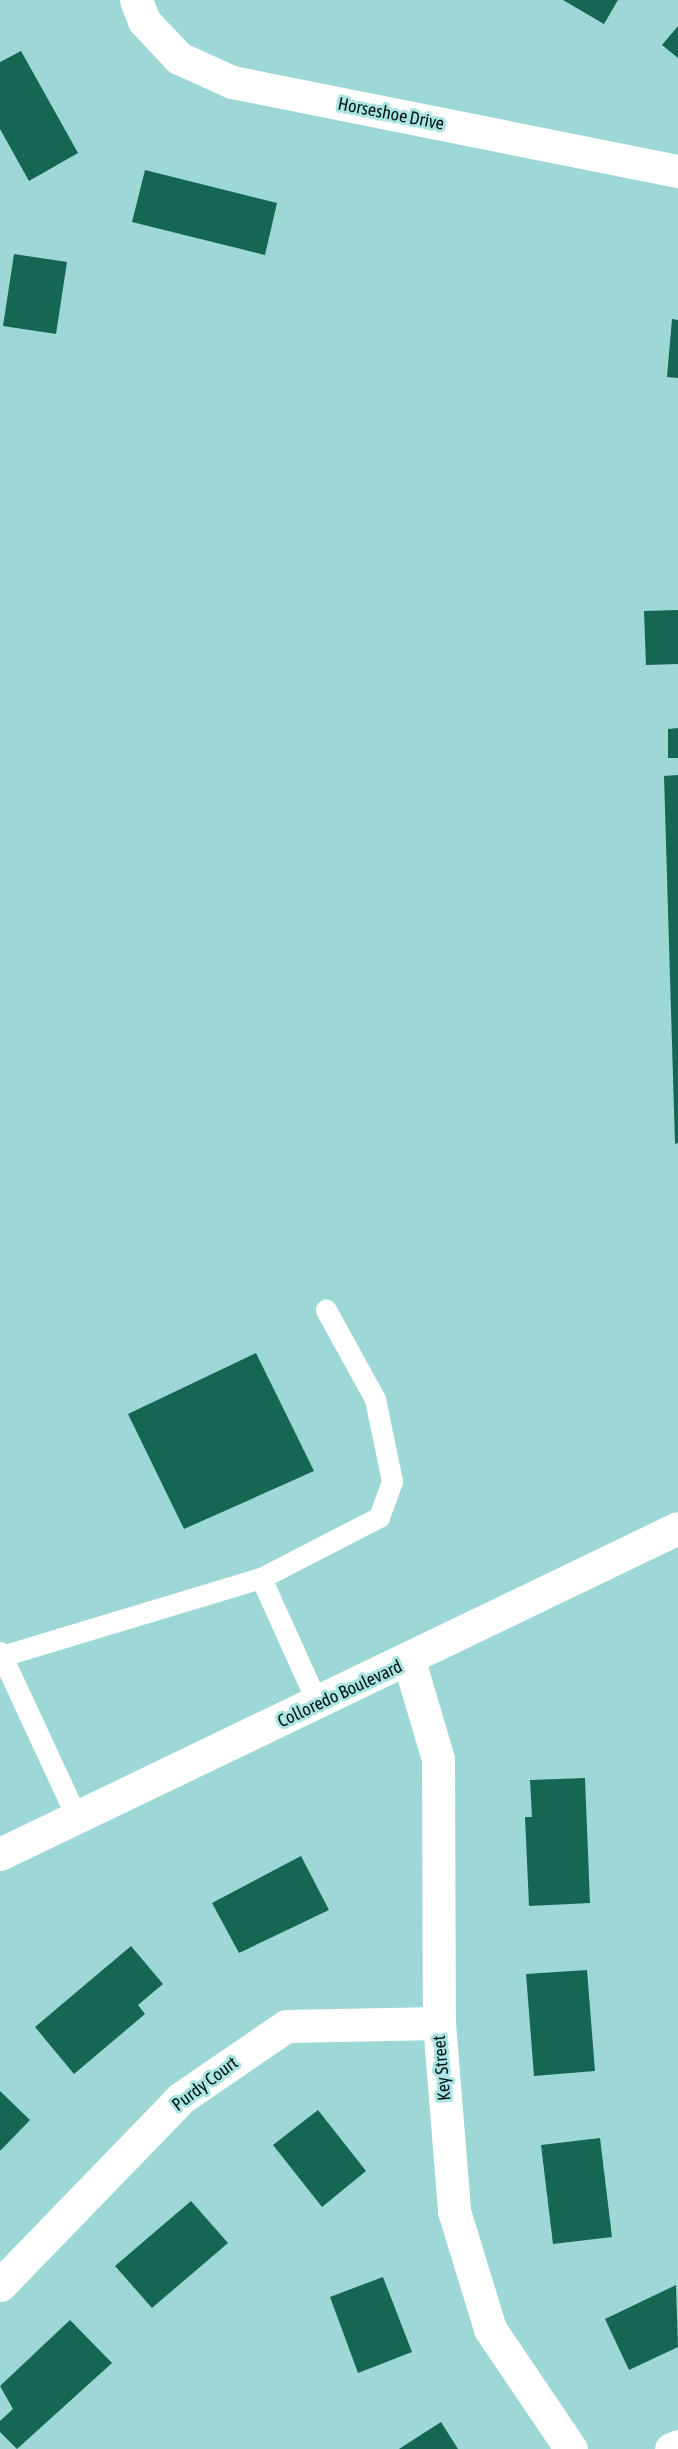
<!DOCTYPE html>
<html>
<head>
<meta charset="utf-8">
<style>
  body { margin:0 }
  #map { position:relative; width:678px; height:2449px; overflow:hidden; background:#9ed8d6; font-family:"Asap Condensed",sans-serif }
  div>[style] { position:absolute }
  .building>* { inset:0; background:#166654 }
  .lane>* { height:21px; margin:-10.5px; padding:0 10.5px; transform-origin:10.5px; border-radius:10.5px; background:#fff }
  .street>* { height:33px; margin:-16.5px; padding:0 16.5px; transform-origin:16.5px; border-radius:16.5px; background:#fff }
  .secondary>* { height:33px; margin:-16.5px; padding:0 16.5px; transform-origin:16.5px; border-radius:16.5px; background:#fff }
  .highway>* { height:33px; margin:-16.5px; padding:0 16.5px; transform-origin:16.5px; border-radius:16.5px; background:#fff }
  span { translate:-50% -50%; white-space:nowrap; text-align:center; line-height:1.15; -webkit-text-stroke:6px #abe5e3; paint-order:stroke }
  .street-label { font-size:18px; color:#021818 }
</style>
</head>
<body>
<div id="map">
  <div class="building">
    <i style="clip-path:polygon(563px 0,618px 0,604px 24px)"></i>
    <i style="clip-path:polygon(678px 26px,678px 58px,662px 45px)"></i>
    <i style="clip-path:polygon(21px 51px,78px 153px,29px 181px,0 129px,0 62px)"></i>
    <i style="clip-path:polygon(145px 170px,277px 203px,265px 255px,132px 222px)"></i>
    <i style="clip-path:polygon(14px 254px,67px 262px,56px 334px,3px 326px)"></i>
    <i style="clip-path:polygon(672px 319px,678px 320px,678px 378px,667px 377px)"></i>
    <i style="clip-path:polygon(678px 610px,678px 664px,646px 665px,644px 611px)"></i>
    <i style="clip-path:polygon(678px 728px,678px 758px,668px 758px,668px 729px)"></i>
    <i style="clip-path:polygon(678px 775px,678px 1143px,675px 1144px,664px 776px)"></i>
    <i style="clip-path:polygon(256px 1353px,314px 1471px,184px 1529px,128px 1414px)"></i>
    <i style="clip-path:polygon(585px 1778px,590px 1903px,529px 1906px,525px 1817px,532px 1817px,530px 1780px)"></i>
    <i style="clip-path:polygon(301px 1856px,329px 1910px,239px 1953px,212px 1903px)"></i>
    <i style="clip-path:polygon(131px 1946px,163px 1984px,138px 2005px,145px 2014px,74px 2074px,35px 2027px)"></i>
    <i style="clip-path:polygon(587px 1970px,595px 2071px,534px 2076px,526px 1974px)"></i>
    <i style="clip-path:polygon(0 2091px,30px 2120px,0 2151px)"></i>
    <i style="clip-path:polygon(318px 2110px,366px 2171px,322px 2207px,273px 2145px)"></i>
    <i style="clip-path:polygon(600px 2138px,612px 2237px,553px 2244px,541px 2145px)"></i>
    <i style="clip-path:polygon(191px 2201px,228px 2243px,152px 2308px,115px 2266px)"></i>
    <i style="clip-path:polygon(383px 2277px,412px 2352px,358px 2373px,330px 2297px)"></i>
    <i style="clip-path:polygon(676px 2285px,678px 2347px,629px 2370px,605px 2319px)"></i>
    <i style="clip-path:polygon(70px 2320px,112px 2363px,17px 2449px,0 2432px,0 2421px,13px 2409px,0 2386px)"></i>
    <i style="clip-path:polygon(441px 2422px,458px 2449px,399px 2449px)"></i>
  </div>
  <div class="lane">
    <i style="left:261px;top:1578px;width:133px;rotate:-27.3deg"></i>
    <i style="left:379px;top:1517px;width:38px;rotate:-70deg"></i>
    <i style="left:392px;top:1481px;width:84px;rotate:-101.7deg"></i>
    <i style="left:375px;top:1399px;width:102px;rotate:-118.8deg"></i>
    <i style="left:0;top:1652px;width:183px;rotate:65.1deg"></i>
    <i style="left:2px;top:1656px;width:270px;rotate:-16.8deg"></i>
    <i style="left:261px;top:1578px;width:138px;rotate:65.7deg"></i>
  </div>
  <div class="street">
    <i style="left:136px;top:0;width:22px;rotate:69deg"></i>
    <i style="left:144px;top:21px;width:51px;rotate:46.6deg"></i>
    <i style="left:179px;top:58px;width:58px;rotate:24.4deg"></i>
    <i style="left:232px;top:82px;width:455px;rotate:11.3deg"></i>
    <i style="left:409px;top:1661px;width:102px;rotate:73.5deg"></i>
    <i style="left:438px;top:1759px;width:264px;rotate:89.8deg"></i>
    <i style="left:439px;top:2023px;width:189px;rotate:85.4deg"></i>
    <i style="left:454px;top:2211px;width:123px;rotate:73deg"></i>
    <i style="left:490px;top:2329px;width:145px;rotate:56deg"></i>
    <i style="left:0;top:2285px;width:260px;rotate:-45.9deg"></i>
    <i style="left:181px;top:2098px;width:127px;rotate:-34.4deg"></i>
    <i style="left:286px;top:2026px;width:153px;rotate:-1.1deg"></i>
  </div>
  <div class="secondary">
    <i style="left:671px;top:2449px;width:8px;rotate:-23deg"></i>
  </div>
  <div class="highway">
    <i style="left:0;top:1854px;width:752px;rotate:-25.68deg"></i>
  </div>
  <div class="street-label">
    <span style="left:391px;top:114px;rotate:11deg">Horseshoe Drive</span>
    <span style="left:340px;top:1694px;rotate:-25deg">Colloredo Boulevard</span>
    <span style="left:442px;top:2068px;rotate:-95deg">Key Street</span>
    <span style="left:205px;top:2084px;rotate:-37deg">Purdy Court</span>
  </div>
</div>
</body>
</html>
